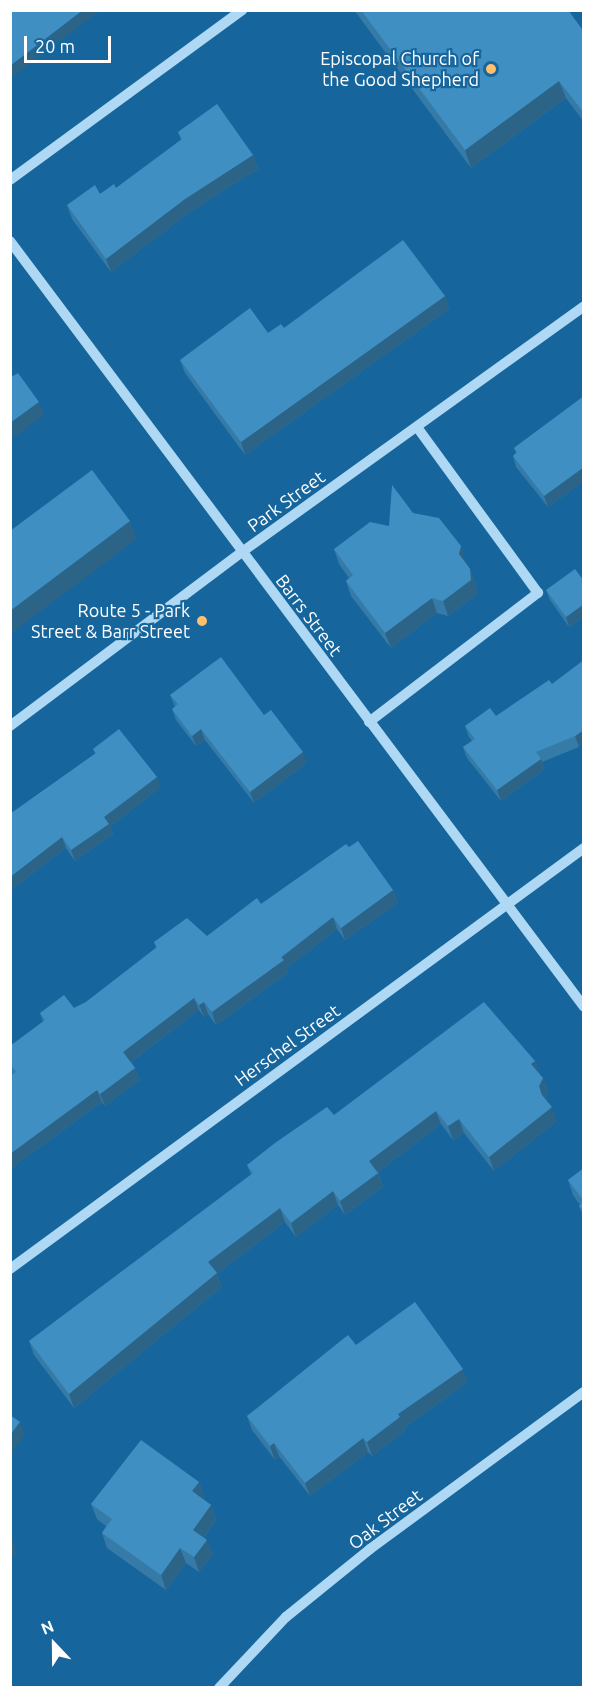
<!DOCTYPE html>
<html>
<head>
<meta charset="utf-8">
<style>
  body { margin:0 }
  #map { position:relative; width:594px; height:1698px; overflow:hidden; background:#16669d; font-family:Ubuntu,sans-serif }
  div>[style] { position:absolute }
  .minor>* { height:10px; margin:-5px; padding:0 5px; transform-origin:5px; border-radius:5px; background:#aed8f3 }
  .wall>* { inset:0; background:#367ba8 }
  .shaded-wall>* { inset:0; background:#2c6488 }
  .building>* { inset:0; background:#3f8fc3 }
  .dots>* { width:16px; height:16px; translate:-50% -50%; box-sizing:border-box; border:3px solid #16669d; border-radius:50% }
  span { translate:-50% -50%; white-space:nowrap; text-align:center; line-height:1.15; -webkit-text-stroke:4.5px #16669d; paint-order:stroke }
  .poi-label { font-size:18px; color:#fff }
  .right { translate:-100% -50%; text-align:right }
  .street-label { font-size:18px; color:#fff }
  .frame { position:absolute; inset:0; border:12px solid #fff; pointer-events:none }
  .north { position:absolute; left:24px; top:1614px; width:60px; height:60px; -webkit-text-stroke:4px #16669d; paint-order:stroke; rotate:338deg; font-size:16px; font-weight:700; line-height:24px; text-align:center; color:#fff }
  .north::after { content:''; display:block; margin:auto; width:21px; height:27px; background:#fff; clip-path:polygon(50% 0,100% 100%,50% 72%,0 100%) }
  .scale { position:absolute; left:24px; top:36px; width:87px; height:27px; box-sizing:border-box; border:3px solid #fff; border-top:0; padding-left:8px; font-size:18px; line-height:21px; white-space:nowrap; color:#fff; -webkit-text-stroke:4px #16669d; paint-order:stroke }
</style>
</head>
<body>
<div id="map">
  <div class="minor">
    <i style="left:10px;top:180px;width:288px;rotate:-36.2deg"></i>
    <i style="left:10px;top:241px;width:957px;rotate:53.15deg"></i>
    <i style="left:369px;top:722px;width:213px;rotate:-37.4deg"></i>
    <i style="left:538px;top:593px;width:205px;rotate:-126.1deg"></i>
    <i style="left:10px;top:726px;width:290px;rotate:-36.9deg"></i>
    <i style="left:242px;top:552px;width:421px;rotate:-35.7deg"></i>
    <i style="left:10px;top:1269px;width:712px;rotate:-36.26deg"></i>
    <i style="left:219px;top:1688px;width:98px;rotate:-46.7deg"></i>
    <i style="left:286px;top:1617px;width:108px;rotate:-39deg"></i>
    <i style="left:370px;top:1549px;width:265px;rotate:-36.3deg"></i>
  </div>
  <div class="wall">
    <i style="clip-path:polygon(354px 10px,568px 10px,584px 32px,584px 122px,566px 98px,471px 168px)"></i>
    <i style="clip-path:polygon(178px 132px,253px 155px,258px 169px,190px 212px,111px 272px,72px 219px,67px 205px,116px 188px,181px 140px)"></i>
    <i style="clip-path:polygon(445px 296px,449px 309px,245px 455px,185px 373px,180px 360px,284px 328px)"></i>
    <i style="clip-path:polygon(584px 396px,584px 481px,548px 507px,516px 467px,513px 456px,516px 453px,514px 448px)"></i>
    <i style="clip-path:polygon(413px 513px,466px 561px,466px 563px,470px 569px,476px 584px,477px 595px,448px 616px,437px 613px,391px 648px,351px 596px,346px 581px,349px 578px,339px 564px,334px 549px,389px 526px)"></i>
    <i style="clip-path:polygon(584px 581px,584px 617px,569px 627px,550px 600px,546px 590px)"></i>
    <i style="clip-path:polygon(584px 660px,579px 747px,542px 762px,545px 769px,501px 801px,467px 758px,463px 747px,472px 741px,469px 737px,465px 726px,496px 716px,552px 684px)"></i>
    <i style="clip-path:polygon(170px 695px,264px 715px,307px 763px,254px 803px,205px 740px,196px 746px,176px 720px,172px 709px,175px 707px)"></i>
    <i style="clip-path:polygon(93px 749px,161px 787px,110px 827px,113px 834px,75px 861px,66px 848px,10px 891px,10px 814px,95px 754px)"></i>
    <i style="clip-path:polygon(349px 847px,393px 890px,398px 903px,345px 940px,337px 929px,287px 968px,288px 973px,216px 1025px,208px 1014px,204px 1017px,199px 1010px,131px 1062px,135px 1068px,140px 1080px,105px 1106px,102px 1102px,10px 1169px,10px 1076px,13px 1074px,10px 1071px,10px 1046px,43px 1022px,40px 1013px,74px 1008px,86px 1002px,156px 948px,154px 942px,207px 936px,261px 904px)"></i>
    <i style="clip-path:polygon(535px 1061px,540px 1075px,543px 1078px,548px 1092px,545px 1098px,557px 1121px,494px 1171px,464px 1133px,453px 1140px,441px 1124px,378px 1172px,383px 1187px,345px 1215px,338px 1205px,296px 1237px,285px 1222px,217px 1274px,222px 1287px,74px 1408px,34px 1355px,29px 1341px,251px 1175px,247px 1165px,334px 1115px)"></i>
    <i style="clip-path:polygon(584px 1168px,584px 1218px,579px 1206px,580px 1205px,573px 1195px,568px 1180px)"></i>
    <i style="clip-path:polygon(356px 1345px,468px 1382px,404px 1428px,405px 1431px,372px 1456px,368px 1452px,310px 1496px,279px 1456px,275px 1460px,252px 1430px,247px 1416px)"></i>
    <i style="clip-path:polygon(199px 1482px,204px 1497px,203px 1499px,211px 1505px,216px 1520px,204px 1537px,213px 1554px,199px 1572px,186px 1563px,166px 1590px,107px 1548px,102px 1533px,106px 1526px,97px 1519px,91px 1504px)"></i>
  </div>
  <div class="shaded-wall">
    <i style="clip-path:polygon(83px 10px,101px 10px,10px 79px,10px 66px)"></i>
    <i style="clip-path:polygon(559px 81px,566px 98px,471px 168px,465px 150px)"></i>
    <i style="clip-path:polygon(253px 155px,258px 169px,190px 212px,111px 272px,106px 259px,185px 199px)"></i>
    <i style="clip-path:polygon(445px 296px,449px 309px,245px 455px,241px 442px)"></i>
    <i style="clip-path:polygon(39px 402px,44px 415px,10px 440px,10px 423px)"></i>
    <i style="clip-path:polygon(584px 467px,584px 481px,548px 507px,544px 496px)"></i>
    <i style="clip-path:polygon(130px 521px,137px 539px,10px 634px,10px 611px)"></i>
    <i style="clip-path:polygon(461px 546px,466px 561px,464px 569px,459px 554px)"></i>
    <i style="clip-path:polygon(470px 569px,476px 584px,477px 595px,448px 616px,443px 601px)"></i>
    <i style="clip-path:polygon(432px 598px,437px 613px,391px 648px,385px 633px)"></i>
    <i style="clip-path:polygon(584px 604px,584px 617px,569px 627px,566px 617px)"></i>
    <i style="clip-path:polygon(201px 729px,205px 740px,196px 746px,192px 736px)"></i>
    <i style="clip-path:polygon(584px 730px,584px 743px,579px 747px,575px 736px)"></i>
    <i style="clip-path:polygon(303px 752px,307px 763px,254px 803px,250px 792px)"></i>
    <i style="clip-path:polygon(541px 759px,545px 769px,501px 801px,497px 790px)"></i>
    <i style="clip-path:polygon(157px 777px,161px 787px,110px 827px,113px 834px,75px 861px,71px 850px,104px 817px)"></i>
    <i style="clip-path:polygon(62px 837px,66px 848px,10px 891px,10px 877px)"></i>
    <i style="clip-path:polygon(393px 890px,398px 903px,345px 940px,341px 928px)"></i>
    <i style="clip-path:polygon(333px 917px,337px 929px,287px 968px,288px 973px,216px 1025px,212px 1012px)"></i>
    <i style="clip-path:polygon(194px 998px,199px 1010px,128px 1064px,123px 1052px)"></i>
    <i style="clip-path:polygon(204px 1002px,208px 1014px,204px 1017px,199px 1005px)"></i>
    <i style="clip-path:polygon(535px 1061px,540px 1074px,536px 1078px,531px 1064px)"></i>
    <i style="clip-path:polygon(135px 1068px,140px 1080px,105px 1106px,100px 1094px)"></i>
    <i style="clip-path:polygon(543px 1078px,548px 1092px,544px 1100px,539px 1086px)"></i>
    <i style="clip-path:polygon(97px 1090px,102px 1102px,10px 1169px,10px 1154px)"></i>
    <i style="clip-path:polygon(552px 1107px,557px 1121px,494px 1171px,489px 1157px)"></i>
    <i style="clip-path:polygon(436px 1111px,441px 1124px,374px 1175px,369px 1161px)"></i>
    <i style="clip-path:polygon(459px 1119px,464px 1133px,453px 1140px,448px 1126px)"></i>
    <i style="clip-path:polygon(378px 1173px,383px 1187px,345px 1215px,340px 1201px)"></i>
    <i style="clip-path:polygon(333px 1191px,338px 1205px,296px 1237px,291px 1223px)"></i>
    <i style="clip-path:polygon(280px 1208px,285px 1222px,217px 1274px,222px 1287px,74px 1408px,69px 1394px,208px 1262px)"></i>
    <i style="clip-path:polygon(463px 1369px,468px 1382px,404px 1428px,405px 1431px,372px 1456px,367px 1442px,398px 1414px)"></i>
    <i style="clip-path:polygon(20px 1422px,25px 1435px,10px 1455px,10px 1435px)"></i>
    <i style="clip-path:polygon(363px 1438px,368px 1452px,310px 1496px,305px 1483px)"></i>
    <i style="clip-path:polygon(274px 1443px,279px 1456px,275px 1460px,270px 1446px)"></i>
    <i style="clip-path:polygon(199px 1482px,204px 1497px,198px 1506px,192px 1491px)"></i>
    <i style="clip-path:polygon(211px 1505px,216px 1520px,198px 1545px,193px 1530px)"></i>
    <i style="clip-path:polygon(12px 1539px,17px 1553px,10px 1561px,10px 1541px)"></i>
    <i style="clip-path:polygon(207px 1540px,213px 1554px,199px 1572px,194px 1557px)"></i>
    <i style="clip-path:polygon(180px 1548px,186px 1563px,166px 1590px,161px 1575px)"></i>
  </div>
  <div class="building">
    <i style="clip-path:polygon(10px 10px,83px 10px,10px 66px)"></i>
    <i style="clip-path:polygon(361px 10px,568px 10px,584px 32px,584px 113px,559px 81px,465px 150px)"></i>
    <i style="clip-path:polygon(217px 104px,253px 155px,185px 199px,106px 259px,67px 205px,95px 185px,100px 194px,114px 184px,116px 188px,182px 139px,178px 132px)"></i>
    <i style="clip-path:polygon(403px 240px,445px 296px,241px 442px,180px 360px,250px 308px,268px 333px,281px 324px,284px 328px)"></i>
    <i style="clip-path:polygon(18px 373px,39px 402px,10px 423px,10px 374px,13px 376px)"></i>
    <i style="clip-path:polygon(584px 396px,584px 467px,544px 496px,513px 456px,517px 452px,514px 448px)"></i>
    <i style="clip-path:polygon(92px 470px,130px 521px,10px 611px,10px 531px)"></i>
    <i style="clip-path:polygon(392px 485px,413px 513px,439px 518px,461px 546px,459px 554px,470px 569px,471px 580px,443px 601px,432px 598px,385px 633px,346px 581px,353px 575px,334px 549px,370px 522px,389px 526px)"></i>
    <i style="clip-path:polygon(575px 569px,584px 581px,584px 604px,566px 617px,546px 590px)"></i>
    <i style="clip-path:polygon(221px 657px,264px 715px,271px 710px,303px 752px,250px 792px,201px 729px,192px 736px,172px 709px,178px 704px,170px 695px)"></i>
    <i style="clip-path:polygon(584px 660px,584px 730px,575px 736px,536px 752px,541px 759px,497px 790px,463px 747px,475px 739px,465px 726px,490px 708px,496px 716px,549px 680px,552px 684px)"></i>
    <i style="clip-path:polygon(119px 729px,157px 777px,104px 817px,109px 824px,71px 850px,62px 837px,10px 877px,10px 814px,96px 753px,93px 749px)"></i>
    <i style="clip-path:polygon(358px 841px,393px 890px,341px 928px,333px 917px,281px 957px,284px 960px,212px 1012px,204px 1002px,199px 1005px,194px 998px,123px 1052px,135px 1068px,100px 1094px,97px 1090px,10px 1154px,10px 1076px,16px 1072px,10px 1064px,10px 1046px,45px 1020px,40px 1013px,64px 995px,74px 1008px,86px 1002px,157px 947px,154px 942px,187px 918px,207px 936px,257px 898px,261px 904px,346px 844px,349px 847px)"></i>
    <i style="clip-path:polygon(484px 1002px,535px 1061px,531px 1064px,543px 1078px,539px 1086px,541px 1094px,552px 1107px,489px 1157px,459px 1119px,448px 1126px,436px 1111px,369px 1161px,378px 1173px,340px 1201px,333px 1191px,291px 1223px,280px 1208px,208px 1262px,217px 1273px,69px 1394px,29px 1341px,253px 1173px,247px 1165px,275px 1143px,327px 1107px,334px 1115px)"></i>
    <i style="clip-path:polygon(584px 1168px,584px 1201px,568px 1180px)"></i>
    <i style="clip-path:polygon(584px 1202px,584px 1211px,579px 1206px)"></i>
    <i style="clip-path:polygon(415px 1302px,463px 1369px,398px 1414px,400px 1417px,367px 1442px,363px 1438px,305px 1483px,274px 1443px,270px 1446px,247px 1416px,348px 1335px,356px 1345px)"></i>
    <i style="clip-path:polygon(10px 1415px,20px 1422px,10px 1435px)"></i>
    <i style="clip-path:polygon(141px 1440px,199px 1482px,192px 1491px,211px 1505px,193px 1530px,207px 1540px,194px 1557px,180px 1548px,161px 1575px,102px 1533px,112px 1519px,91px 1504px)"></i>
  </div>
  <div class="dots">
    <i style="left:491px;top:69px;background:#ffbf6f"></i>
    <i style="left:202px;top:621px;background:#ffbf6f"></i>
  </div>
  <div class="poi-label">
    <span class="right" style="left:479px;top:69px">Episcopal Church of<br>the Good Shepherd</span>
    <span class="right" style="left:190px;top:621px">Route 5 - Park<br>Street &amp; Barr Street</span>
  </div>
  <div class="street-label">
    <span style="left:286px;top:501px;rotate:-36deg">Park Street</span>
    <span style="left:309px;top:615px;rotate:53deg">Barrs Street</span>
    <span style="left:287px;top:1045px;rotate:-36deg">Herschel Street</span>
    <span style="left:385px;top:1519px;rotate:-37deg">Oak Street</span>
  </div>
  <div class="frame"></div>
  <div class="north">N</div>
  <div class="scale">20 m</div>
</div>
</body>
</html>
